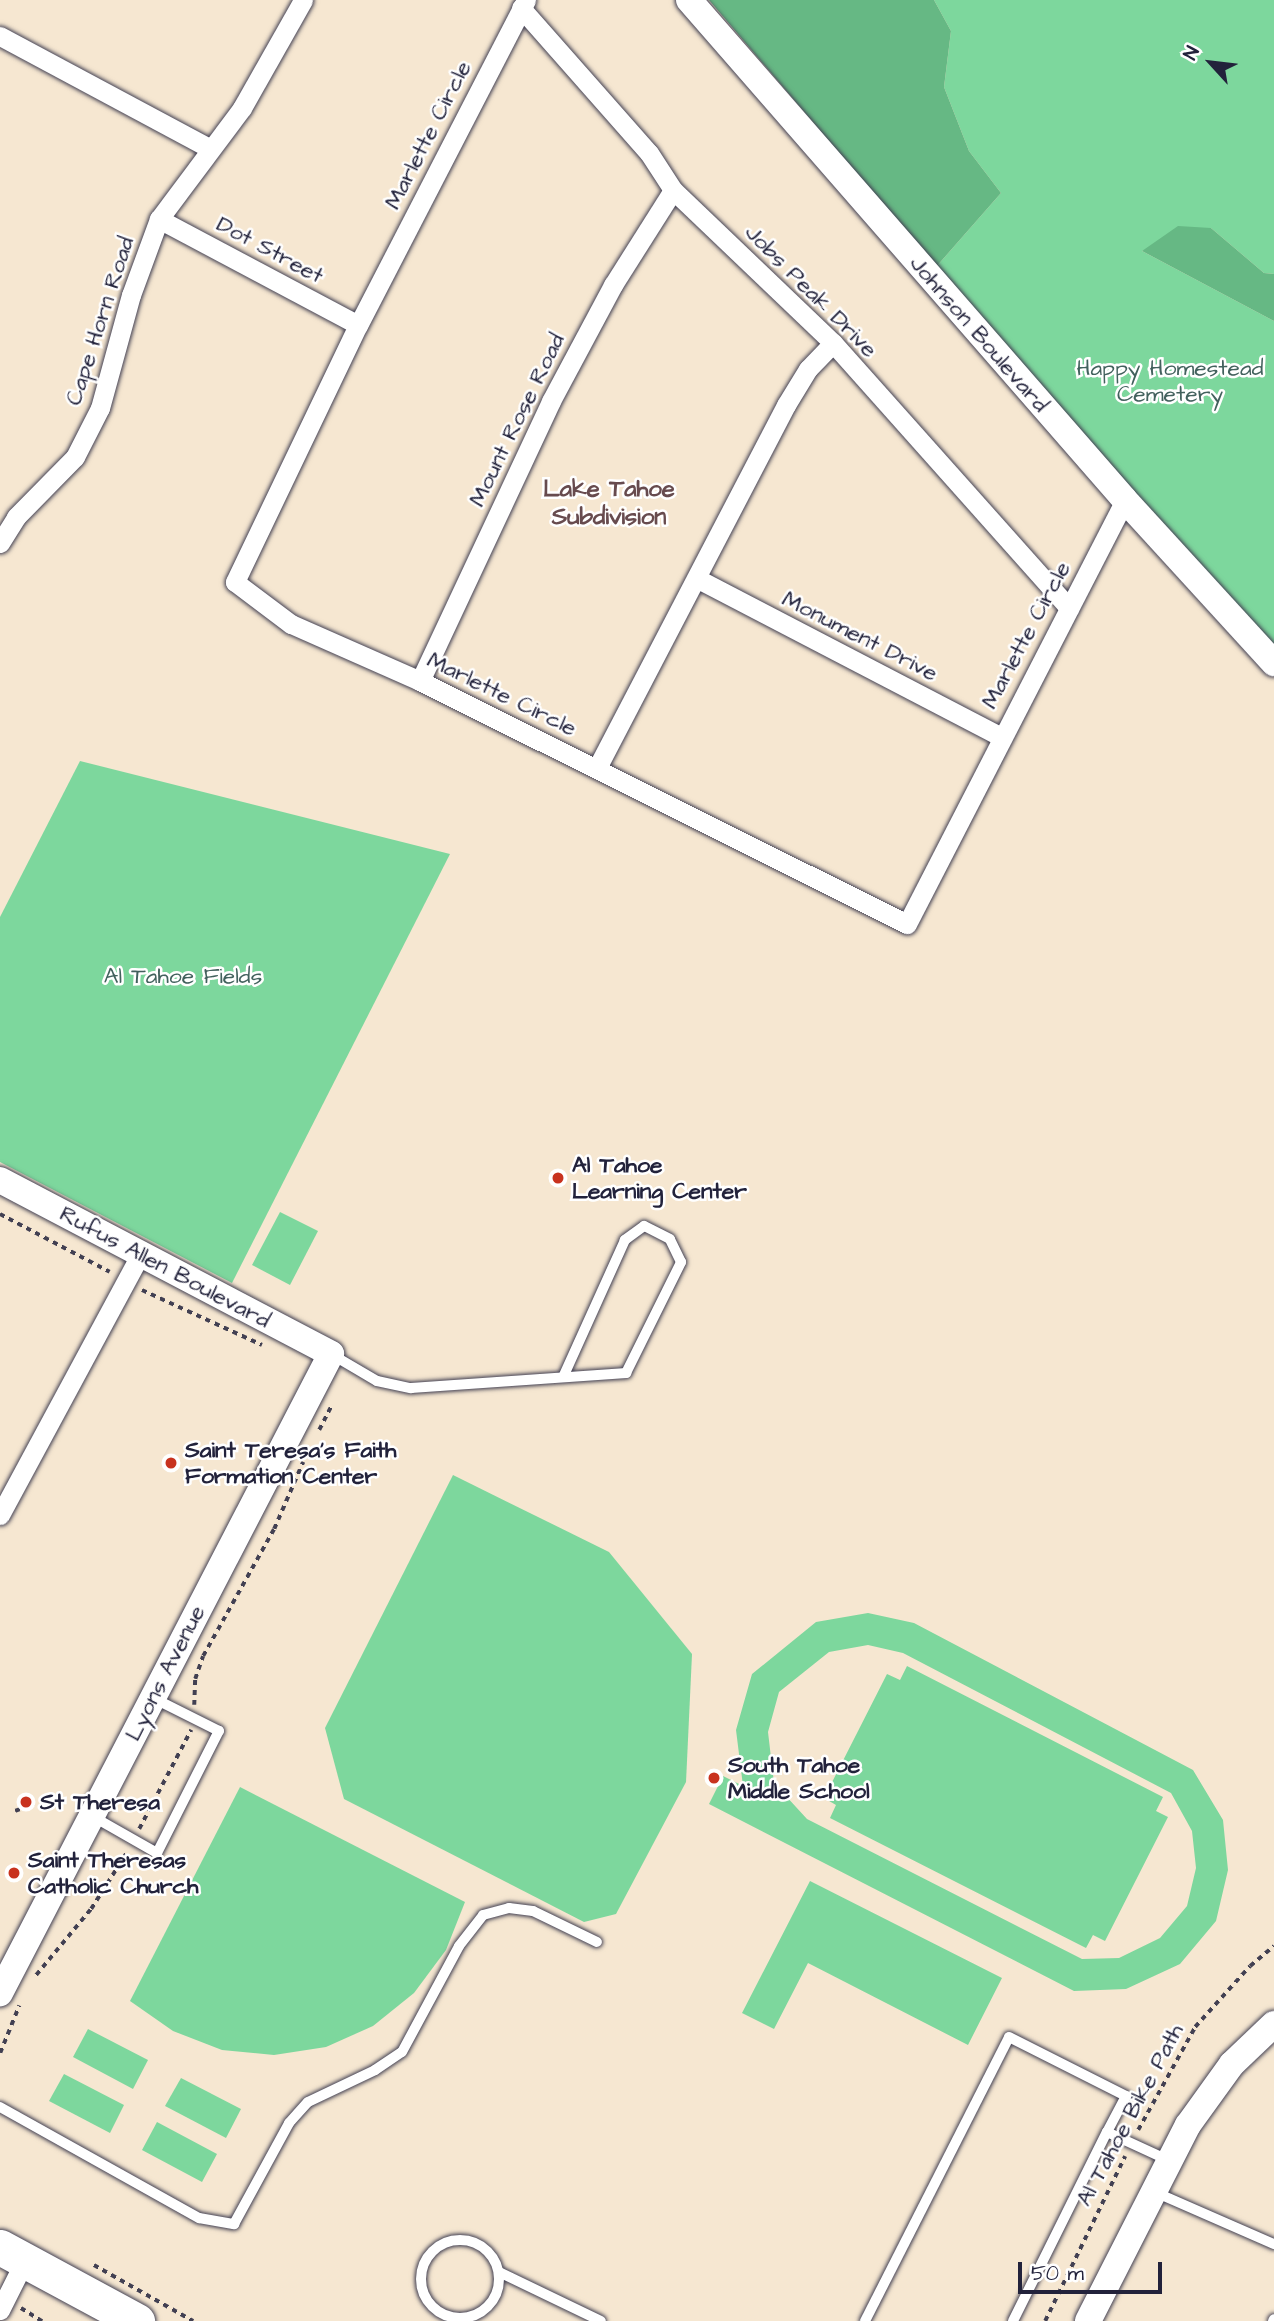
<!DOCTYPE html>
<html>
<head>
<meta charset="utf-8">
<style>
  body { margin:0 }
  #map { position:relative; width:1274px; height:2321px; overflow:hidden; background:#f6e7d1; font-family:"Architects Daughter",sans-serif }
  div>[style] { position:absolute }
  .green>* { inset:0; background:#7dd79d }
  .forest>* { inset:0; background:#66b884 }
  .path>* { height:3.5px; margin-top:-1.75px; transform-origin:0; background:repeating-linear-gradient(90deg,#424052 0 5px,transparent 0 10px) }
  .roads { filter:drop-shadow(0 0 2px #424052) drop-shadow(0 0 2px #424052) }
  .lane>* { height:10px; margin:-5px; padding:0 5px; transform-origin:5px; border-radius:5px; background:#fff }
  .lane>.ring { margin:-5px; padding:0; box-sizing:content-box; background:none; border:10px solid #fff; border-radius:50% }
  .street>* { height:19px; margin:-9.5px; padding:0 9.5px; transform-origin:9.5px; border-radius:9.5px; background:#fff }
  .secondary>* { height:26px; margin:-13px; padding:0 13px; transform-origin:13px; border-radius:13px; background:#fff }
  .highway>* { height:35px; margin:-17.5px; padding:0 17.5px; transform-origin:17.5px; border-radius:17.5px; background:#fff }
  .dots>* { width:19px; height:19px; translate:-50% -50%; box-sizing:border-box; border:4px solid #fff; border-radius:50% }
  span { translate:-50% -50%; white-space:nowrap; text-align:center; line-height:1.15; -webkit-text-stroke:5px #fff; paint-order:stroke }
  .street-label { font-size:23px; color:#22223b }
  .park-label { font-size:23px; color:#42615d }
  .poi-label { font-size:23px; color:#22223b; font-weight:700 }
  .left { translate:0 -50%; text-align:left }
  .neighbourhood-label { font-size:24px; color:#674b4e; font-weight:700 }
  .north { position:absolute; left:1176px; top:28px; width:70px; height:70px; -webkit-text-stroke:5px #fff; paint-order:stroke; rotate:297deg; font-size:19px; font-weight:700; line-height:28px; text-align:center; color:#22223b }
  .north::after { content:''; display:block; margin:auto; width:24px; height:32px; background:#22223b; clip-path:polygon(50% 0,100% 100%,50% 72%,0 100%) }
  .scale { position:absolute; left:1018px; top:2262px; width:144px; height:32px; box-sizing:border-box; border:4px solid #22223b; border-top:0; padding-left:9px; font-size:21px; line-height:24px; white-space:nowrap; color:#22223b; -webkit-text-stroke:5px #fff; paint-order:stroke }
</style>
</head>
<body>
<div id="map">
  <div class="green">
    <i style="clip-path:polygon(934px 0,1274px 0,1274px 274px,1264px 273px,1211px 228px,1142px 251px,1274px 321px,1274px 652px,936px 267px,1001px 193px,969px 151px,944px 87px,951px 31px)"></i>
    <i style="clip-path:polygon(80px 761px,450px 854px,232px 1283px,0 1162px,0 917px)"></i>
    <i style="clip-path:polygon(280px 1212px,318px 1231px,290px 1285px,252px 1265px)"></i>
    <i style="clip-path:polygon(453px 1475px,609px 1552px,692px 1654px,686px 1782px,616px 1914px,584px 1922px,344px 1799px,325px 1728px)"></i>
    <i style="clip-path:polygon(evenodd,868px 1613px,914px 1623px,1193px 1770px,1223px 1820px,1228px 1870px,1216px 1921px,1180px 1964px,1126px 1989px,1074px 1991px,709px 1804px,723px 1776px,743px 1786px,736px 1730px,752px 1674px,816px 1622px,868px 1613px,868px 1645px,903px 1653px,1171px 1793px,1192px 1831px,1196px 1868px,1187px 1906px,1160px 1938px,1119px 1958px,1082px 1959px,807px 1819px,774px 1783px,768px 1732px,779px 1692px,829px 1652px,868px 1645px)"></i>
    <i style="clip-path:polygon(907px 1666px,1163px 1797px,1156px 1811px,1168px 1817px,1105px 1941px,1093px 1935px,1086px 1948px,830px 1818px,836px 1805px,824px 1798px,887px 1674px,900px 1680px)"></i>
    <i style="clip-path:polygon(240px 1787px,465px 1902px,446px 1950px,414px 1993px,373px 2026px,326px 2047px,274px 2055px,222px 2050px,173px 2031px,130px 2001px)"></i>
    <i style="clip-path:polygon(810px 1881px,1002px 1978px,968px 2045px,808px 1963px,774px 2029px,742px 2013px)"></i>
    <i style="clip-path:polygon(88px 2029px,148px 2060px,133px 2089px,73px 2057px)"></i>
    <i style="clip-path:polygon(64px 2074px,124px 2105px,110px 2133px,49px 2101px)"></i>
    <i style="clip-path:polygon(181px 2078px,241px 2109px,226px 2138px,165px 2106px)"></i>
    <i style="clip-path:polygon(157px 2122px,217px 2154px,202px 2182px,142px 2150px)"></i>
  </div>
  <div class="forest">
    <i style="clip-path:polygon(709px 0,934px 0,951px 31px,944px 87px,969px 151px,1001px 193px,936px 267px)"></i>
    <i style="clip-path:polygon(1178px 226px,1211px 228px,1264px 273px,1274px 274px,1274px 321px,1142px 251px)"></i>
  </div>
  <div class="path">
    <i style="left:0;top:1214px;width:124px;rotate:27.8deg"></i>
    <i style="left:142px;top:1290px;width:132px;rotate:24.6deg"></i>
    <i style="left:319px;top:1430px;width:27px;rotate:-63deg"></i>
    <i style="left:194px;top:1705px;width:26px;rotate:-88deg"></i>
    <i style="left:195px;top:1679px;width:24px;rotate:-71deg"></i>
    <i style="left:203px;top:1656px;width:145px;rotate:-60.8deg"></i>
    <i style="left:274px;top:1529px;width:73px;rotate:-66.6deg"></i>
    <i style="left:15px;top:1811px;width:20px;rotate:-20deg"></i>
    <i style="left:139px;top:1829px;width:112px;rotate:-62.3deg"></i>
    <i style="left:36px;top:1975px;width:86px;rotate:-50.2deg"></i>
    <i style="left:91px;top:1909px;width:67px;rotate:-57.7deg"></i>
    <i style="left:0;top:2053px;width:51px;rotate:-68deg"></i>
    <i style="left:1138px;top:2130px;width:118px;rotate:-61deg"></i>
    <i style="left:1195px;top:2027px;width:82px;rotate:-48deg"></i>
    <i style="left:1250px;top:1966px;width:31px;rotate:-40deg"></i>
    <i style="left:94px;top:2265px;width:114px;rotate:29.5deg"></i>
    <i style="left:21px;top:2308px;width:25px;rotate:32deg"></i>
    <i style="left:1045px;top:2321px;width:183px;rotate:-64.1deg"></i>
  </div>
  <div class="roads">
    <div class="lane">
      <i style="left:331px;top:1354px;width:53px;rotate:30.4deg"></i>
      <i style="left:377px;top:1381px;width:35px;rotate:12deg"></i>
      <i style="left:411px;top:1388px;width:216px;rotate:-4deg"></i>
      <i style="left:626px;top:1373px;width:124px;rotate:-63.6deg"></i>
      <i style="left:681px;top:1262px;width:25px;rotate:-116deg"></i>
      <i style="left:670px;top:1239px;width:29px;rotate:-153deg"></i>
      <i style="left:644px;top:1226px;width:24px;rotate:144deg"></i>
      <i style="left:625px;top:1240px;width:148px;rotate:114.3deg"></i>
      <i style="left:92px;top:1816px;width:75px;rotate:29.6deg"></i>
      <i style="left:157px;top:1853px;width:137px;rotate:-63.1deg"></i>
      <i style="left:219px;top:1731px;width:72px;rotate:-153.4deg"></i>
      <i style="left:0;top:2107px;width:228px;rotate:29.2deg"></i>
      <i style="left:199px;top:2218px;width:36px;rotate:10deg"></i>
      <i style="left:234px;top:2224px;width:115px;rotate:-61.4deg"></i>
      <i style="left:289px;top:2123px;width:28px;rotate:-48deg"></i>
      <i style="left:308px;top:2102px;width:74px;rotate:-25.5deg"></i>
      <i style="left:375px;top:2070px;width:32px;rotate:-34deg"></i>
      <i style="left:402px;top:2052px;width:120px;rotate:-61.7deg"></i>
      <i style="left:459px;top:1946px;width:39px;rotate:-52deg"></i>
      <i style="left:483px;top:1915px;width:27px;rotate:-15deg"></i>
      <i style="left:509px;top:1908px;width:24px;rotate:7deg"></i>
      <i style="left:533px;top:1911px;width:71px;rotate:25.8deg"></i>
      <i style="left:1157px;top:2193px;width:128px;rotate:23.6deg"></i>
      <i class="ring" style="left:421px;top:2240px;width:68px;height:68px"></i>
      <i style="left:499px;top:2272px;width:113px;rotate:25.7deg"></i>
      <i style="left:865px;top:2321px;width:318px;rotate:-63.1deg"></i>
      <i style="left:1009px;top:2037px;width:131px;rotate:26.8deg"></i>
      <i style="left:1126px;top:2096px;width:41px;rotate:117.8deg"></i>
      <i style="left:1013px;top:2321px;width:211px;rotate:-63.6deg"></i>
      <i style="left:1107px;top:2132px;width:67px;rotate:24.7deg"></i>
      <i style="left:1273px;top:2321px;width:2px;rotate:-63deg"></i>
    </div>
    <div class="street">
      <i style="left:526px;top:0;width:366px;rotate:117.3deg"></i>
      <i style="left:358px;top:325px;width:285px;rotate:115.6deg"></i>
      <i style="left:235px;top:582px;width:70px;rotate:36.9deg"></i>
      <i style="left:291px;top:624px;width:141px;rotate:23.8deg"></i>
      <i style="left:420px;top:681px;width:544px;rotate:26.52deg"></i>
      <i style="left:907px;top:924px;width:477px;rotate:-62.8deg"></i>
      <i style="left:521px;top:8px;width:193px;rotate:48.6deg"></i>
      <i style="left:649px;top:153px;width:44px;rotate:57deg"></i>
      <i style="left:673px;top:190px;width:221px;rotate:43.7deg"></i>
      <i style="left:833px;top:343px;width:355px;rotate:48.3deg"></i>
      <i style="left:0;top:36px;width:237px;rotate:28.2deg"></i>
      <i style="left:159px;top:219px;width:225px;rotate:28deg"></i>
      <i style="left:0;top:543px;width:31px;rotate:-58deg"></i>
      <i style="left:16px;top:517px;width:84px;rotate:-45.5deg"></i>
      <i style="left:75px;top:457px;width:55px;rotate:-63deg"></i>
      <i style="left:100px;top:408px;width:117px;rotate:-74.7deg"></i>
      <i style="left:131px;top:295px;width:81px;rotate:-69.8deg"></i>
      <i style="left:159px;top:219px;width:139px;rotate:-53.2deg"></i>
      <i style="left:242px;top:108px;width:124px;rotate:-60.5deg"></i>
      <i style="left:698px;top:579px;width:340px;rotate:27.5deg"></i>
      <i style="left:420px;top:681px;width:309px;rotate:-64.9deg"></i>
      <i style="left:551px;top:401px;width:132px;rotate:-61.9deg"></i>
      <i style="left:613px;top:285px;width:112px;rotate:-57.7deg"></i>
      <i style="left:597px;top:768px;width:409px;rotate:-62.5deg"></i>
      <i style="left:786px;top:405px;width:42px;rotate:-58.6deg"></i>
      <i style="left:808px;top:369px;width:36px;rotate:-46deg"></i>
      <i style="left:0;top:1515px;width:295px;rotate:-61.7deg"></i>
      <i style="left:0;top:2310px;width:56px;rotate:-63.4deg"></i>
    </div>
    <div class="secondary">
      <i style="left:689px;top:0;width:663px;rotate:48.91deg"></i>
      <i style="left:1125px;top:500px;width:221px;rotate:47.6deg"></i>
      <i style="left:0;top:1180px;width:374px;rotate:27.7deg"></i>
      <i style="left:331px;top:1354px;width:720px;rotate:117.38deg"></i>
      <i style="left:1088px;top:2321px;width:220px;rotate:-63deg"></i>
      <i style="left:1188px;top:2125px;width:75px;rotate:-54.2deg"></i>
      <i style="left:1232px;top:2064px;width:58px;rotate:-43.6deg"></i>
    </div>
    <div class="highway">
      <i style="left:0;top:2247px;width:156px;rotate:28.4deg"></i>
    </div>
  </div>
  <div class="dots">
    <i style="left:558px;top:1178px;background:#c8321e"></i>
    <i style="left:171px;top:1463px;background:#c8321e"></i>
    <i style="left:714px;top:1778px;background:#c8321e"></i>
    <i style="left:26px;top:1802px;background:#c8321e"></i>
    <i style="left:14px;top:1873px;background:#c8321e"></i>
  </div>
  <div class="street-label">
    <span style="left:428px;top:135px;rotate:-63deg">Marlette Circle</span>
    <span style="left:270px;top:250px;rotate:28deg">Dot Street</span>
    <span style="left:811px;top:291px;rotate:45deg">Jobs Peak Drive</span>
    <span style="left:100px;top:321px;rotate:-72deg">Cape Horn Road</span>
    <span style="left:979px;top:334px;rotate:49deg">Johnson Boulevard</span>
    <span style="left:517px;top:420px;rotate:-64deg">Mount Rose Road</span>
    <span style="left:1026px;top:635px;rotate:-62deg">Marlette Circle</span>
    <span style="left:860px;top:636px;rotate:27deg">Monument Drive</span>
    <span style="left:502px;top:694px;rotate:26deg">Marlette Circle</span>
    <span style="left:165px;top:1267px;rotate:28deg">Rufus Allen Boulevard</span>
    <span style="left:165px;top:1673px;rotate:-63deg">Lyons Avenue</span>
    <span style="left:1130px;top:2115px;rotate:-62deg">Al Tahoe Bike Path</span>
  </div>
  <div class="park-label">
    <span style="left:1170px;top:381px">Happy Homestead<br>Cemetery</span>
    <span style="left:183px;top:976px">Al Tahoe Fields</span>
  </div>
  <div class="poi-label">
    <span class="left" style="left:572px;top:1178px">Al Tahoe<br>Learning Center</span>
    <span class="left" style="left:185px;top:1463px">Saint Teresa's Faith<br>Formation Center</span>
    <span class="left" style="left:728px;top:1778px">South Tahoe<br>Middle School</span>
    <span class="left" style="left:40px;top:1802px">St Theresa</span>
    <span class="left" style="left:28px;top:1873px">Saint Theresas<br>Catholic Church</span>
  </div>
  <div class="neighbourhood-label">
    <span style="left:609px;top:504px">Lake Tahoe<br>Subdivision</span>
  </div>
  <div class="north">N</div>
  <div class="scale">50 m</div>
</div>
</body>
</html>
